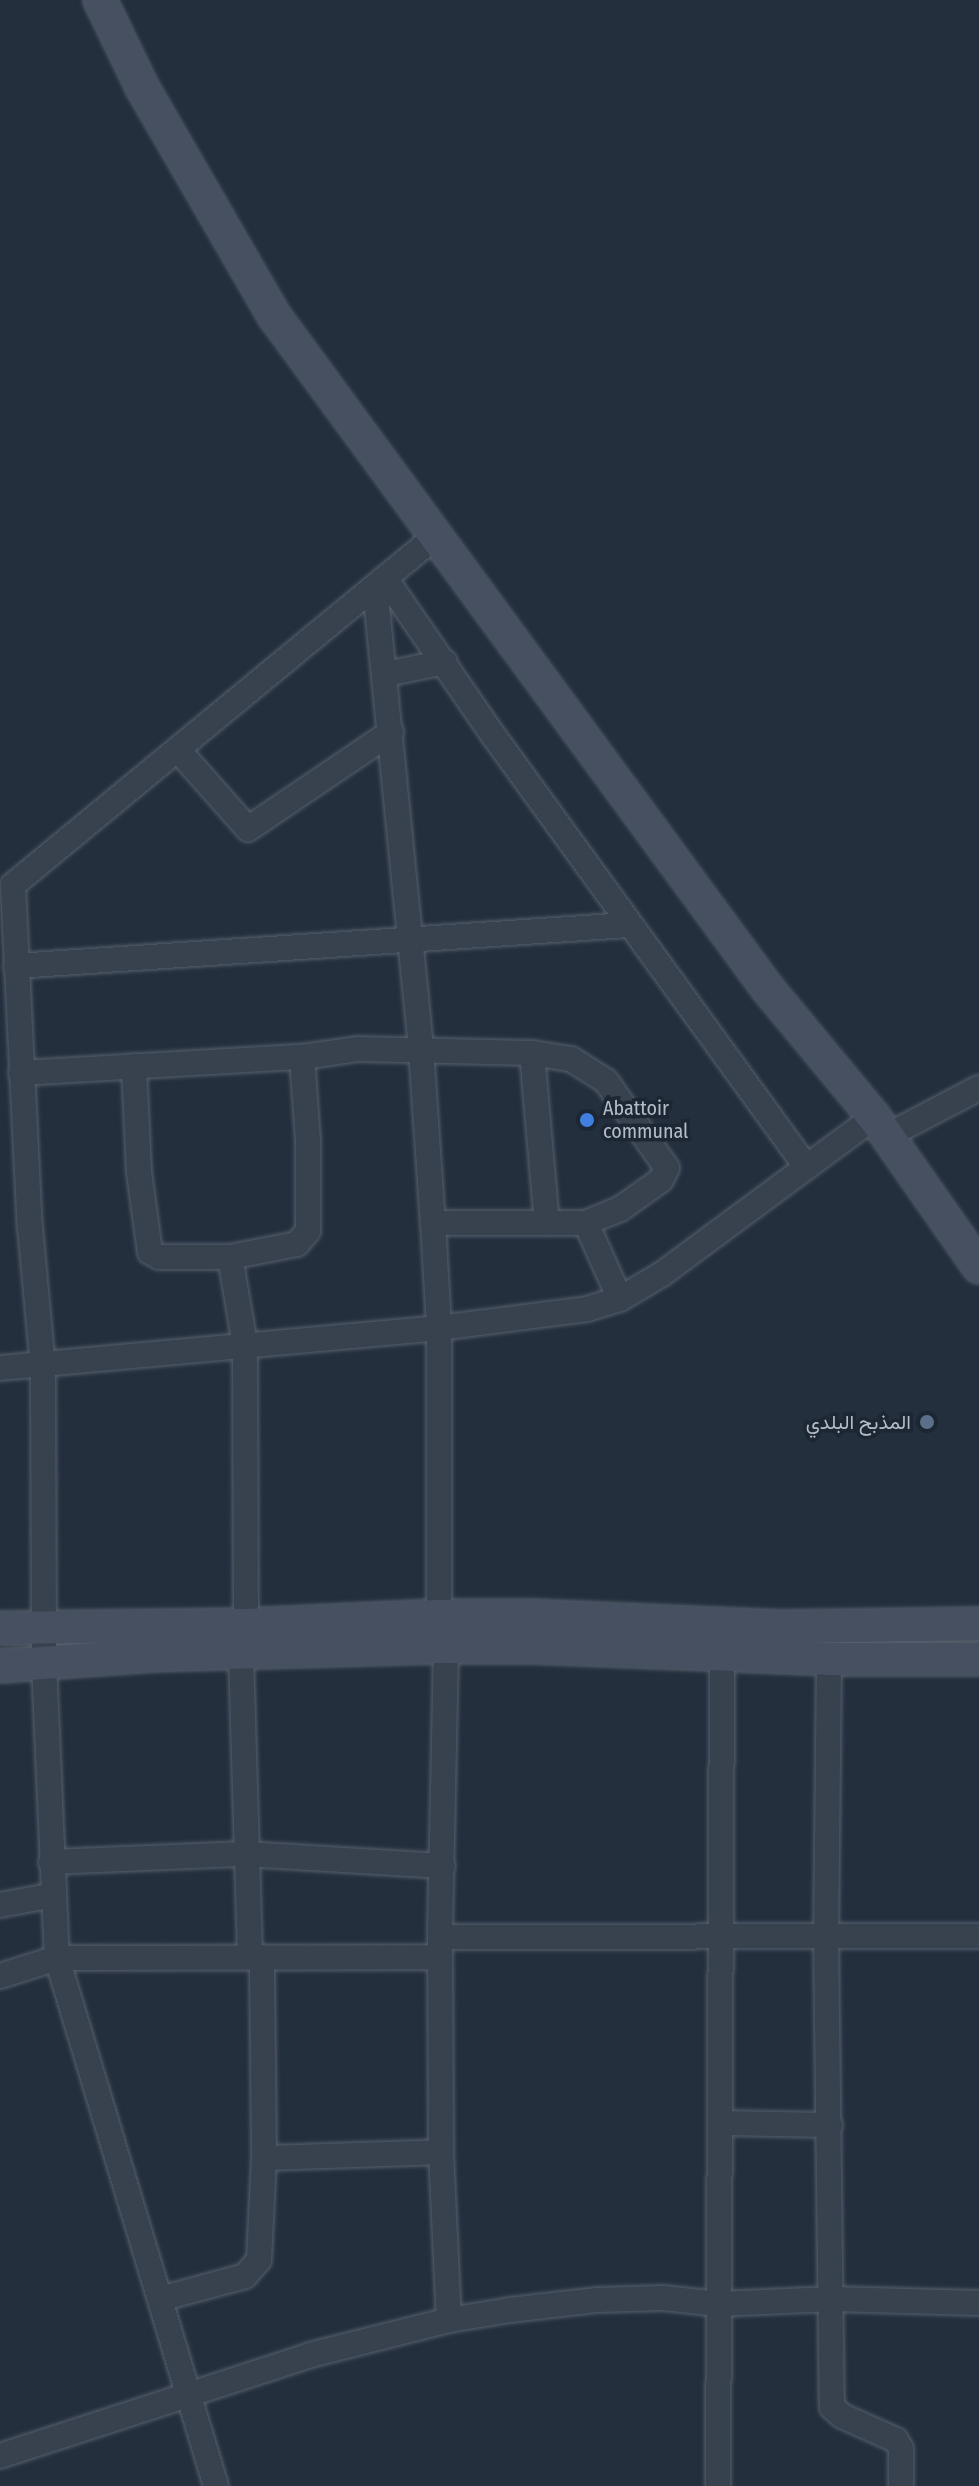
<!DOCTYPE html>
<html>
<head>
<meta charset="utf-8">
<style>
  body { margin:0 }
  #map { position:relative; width:979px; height:2486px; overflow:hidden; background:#242f3e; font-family:"Fira Sans Condensed",Vazirmatn,sans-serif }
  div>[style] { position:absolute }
  .roads { filter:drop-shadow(0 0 2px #565f6c) drop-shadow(0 0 2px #565f6c) }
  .street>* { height:24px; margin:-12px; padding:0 12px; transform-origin:12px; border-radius:12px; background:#38414e }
  .secondary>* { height:32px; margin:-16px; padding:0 16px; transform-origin:16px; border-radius:16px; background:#465061 }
  .dots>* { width:22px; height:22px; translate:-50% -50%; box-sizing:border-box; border:4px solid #1d2633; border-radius:50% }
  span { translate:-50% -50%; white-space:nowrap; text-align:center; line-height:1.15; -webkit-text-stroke:7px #1d2633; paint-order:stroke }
  .poi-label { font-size:20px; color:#b4bcc9 }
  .left { translate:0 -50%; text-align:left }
  .right { translate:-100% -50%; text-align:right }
</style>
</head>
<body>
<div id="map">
  <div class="roads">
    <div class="street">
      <i style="left:385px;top:578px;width:191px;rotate:55.5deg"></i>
      <i style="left:493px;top:735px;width:531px;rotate:54.04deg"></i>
      <i style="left:375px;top:587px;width:464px;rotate:84.3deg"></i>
      <i style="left:421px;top:1049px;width:174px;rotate:86.1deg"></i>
      <i style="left:433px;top:1223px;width:105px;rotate:86.7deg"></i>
      <i style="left:439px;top:1328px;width:288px;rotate:90deg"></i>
      <i style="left:386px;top:674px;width:60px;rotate:-11.5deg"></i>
      <i style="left:179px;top:751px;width:104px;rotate:48.5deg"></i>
      <i style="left:248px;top:829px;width:173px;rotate:-34.1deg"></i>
      <i style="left:13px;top:885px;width:342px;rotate:87.2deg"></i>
      <i style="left:30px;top:1227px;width:140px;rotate:84.7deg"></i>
      <i style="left:43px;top:1366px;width:297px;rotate:89.8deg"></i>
      <i style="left:44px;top:1663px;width:295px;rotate:87.5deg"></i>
      <i style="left:57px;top:1958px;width:551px;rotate:73.24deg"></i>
      <i style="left:13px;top:885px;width:548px;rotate:-39.52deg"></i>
      <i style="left:16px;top:966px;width:614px;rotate:-3.83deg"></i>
      <i style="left:532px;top:1053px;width:171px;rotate:85deg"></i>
      <i style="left:134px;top:1066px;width:106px;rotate:87.3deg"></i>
      <i style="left:139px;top:1172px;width:81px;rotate:82.2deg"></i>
      <i style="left:150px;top:1252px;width:10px;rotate:29deg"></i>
      <i style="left:159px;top:1257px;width:71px"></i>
      <i style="left:230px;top:1257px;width:68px;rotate:-11deg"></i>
      <i style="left:297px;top:1244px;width:17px;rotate:-50deg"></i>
      <i style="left:308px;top:1231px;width:90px;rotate:-90deg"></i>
      <i style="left:308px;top:1141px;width:84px;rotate:-94.1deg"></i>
      <i style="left:21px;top:1073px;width:281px;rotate:-3.3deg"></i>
      <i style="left:302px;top:1057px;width:57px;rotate:-8.1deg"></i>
      <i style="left:358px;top:1049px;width:174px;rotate:1.3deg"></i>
      <i style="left:532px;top:1053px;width:39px;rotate:9deg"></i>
      <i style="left:571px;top:1059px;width:41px;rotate:32.2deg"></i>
      <i style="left:606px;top:1081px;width:106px;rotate:55deg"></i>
      <i style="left:667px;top:1168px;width:13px;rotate:117deg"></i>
      <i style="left:661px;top:1180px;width:50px;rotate:144.7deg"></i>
      <i style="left:620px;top:1209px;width:37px;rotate:158deg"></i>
      <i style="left:586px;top:1223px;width:153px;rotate:180deg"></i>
      <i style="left:887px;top:1136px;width:104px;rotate:-27.6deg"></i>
      <i style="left:586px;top:1223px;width:83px;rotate:65.9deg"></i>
      <i style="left:230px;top:1257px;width:89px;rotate:80.3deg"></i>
      <i style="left:245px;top:1345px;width:280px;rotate:89.8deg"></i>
      <i style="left:0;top:1368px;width:441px;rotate:-5.2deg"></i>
      <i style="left:439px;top:1328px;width:149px;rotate:-7.3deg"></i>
      <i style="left:587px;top:1309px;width:34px;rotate:-17deg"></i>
      <i style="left:620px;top:1299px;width:49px;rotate:-30.8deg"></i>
      <i style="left:662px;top:1274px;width:264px;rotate:-36.5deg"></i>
      <i style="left:446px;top:1647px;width:290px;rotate:91.2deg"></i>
      <i style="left:440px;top:1937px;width:215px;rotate:89.7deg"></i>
      <i style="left:441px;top:2152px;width:168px;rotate:87.3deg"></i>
      <i style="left:241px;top:1653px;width:304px;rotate:88.3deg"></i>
      <i style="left:829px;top:1659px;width:275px;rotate:90.6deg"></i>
      <i style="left:826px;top:1934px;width:466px;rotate:89.3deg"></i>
      <i style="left:832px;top:2400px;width:7px;rotate:90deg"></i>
      <i style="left:832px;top:2407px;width:13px;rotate:42deg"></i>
      <i style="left:842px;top:2416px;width:59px;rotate:24deg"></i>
      <i style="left:896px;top:2440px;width:10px;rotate:61deg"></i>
      <i style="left:901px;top:2449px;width:37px;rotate:90deg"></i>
      <i style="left:51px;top:1862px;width:194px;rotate:-2.4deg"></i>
      <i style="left:245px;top:1854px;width:198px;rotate:3.5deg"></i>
      <i style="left:0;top:1905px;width:55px;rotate:-10.5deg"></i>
      <i style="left:440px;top:1937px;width:539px;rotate:-0.11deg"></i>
      <i style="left:0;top:1976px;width:60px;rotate:-17.5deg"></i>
      <i style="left:57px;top:1958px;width:383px;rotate:-0.1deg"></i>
      <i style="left:721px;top:2123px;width:109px;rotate:1.1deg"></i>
      <i style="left:264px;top:2158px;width:177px;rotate:-1.9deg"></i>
      <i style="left:160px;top:2299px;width:88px;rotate:-15.1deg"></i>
      <i style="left:245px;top:2276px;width:21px;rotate:-49deg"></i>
      <i style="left:259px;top:2260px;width:102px;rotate:-87.2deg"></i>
      <i style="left:264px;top:2158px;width:201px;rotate:-90.6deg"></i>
      <i style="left:0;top:2456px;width:326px;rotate:-18deg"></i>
      <i style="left:310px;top:2355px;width:143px;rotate:-14.1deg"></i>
      <i style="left:449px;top:2320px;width:62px;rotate:-9.3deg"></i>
      <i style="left:510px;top:2310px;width:88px;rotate:-6.6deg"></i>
      <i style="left:597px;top:2300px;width:66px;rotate:-1.7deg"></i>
      <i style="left:663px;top:2298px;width:57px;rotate:6deg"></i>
      <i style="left:720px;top:2304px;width:112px;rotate:-2.6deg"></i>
      <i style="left:832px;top:2299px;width:147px;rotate:1.6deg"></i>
      <i style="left:718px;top:2486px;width:832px;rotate:-89.72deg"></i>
    </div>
    <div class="secondary">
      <i style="left:100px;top:0;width:97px;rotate:64.2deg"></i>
      <i style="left:142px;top:87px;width:266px;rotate:60deg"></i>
      <i style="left:275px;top:317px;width:833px;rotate:53.74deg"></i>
      <i style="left:768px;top:989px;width:166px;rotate:50.4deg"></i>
      <i style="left:874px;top:1117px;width:183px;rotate:55deg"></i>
      <i style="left:0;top:1628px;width:246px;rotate:-0.7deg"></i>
      <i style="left:246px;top:1625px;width:193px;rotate:-2.7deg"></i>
      <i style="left:439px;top:1616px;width:90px"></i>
      <i style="left:529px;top:1616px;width:253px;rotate:2.5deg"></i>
      <i style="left:782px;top:1627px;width:197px;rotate:-0.9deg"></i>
      <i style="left:0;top:1666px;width:154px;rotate:-4.1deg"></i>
      <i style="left:154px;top:1655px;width:292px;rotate:-1.6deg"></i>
      <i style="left:446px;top:1647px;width:87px"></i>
      <i style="left:533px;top:1647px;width:296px;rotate:2.3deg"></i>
      <i style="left:829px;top:1659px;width:150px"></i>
    </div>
  </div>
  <div class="dots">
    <i style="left:587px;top:1120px;background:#3f7fe0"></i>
    <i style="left:927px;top:1422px;background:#5c6f8a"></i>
  </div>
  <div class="poi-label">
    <span class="left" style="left:603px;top:1120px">Abattoir<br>communal</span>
    <span class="right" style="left:911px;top:1422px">المذبح البلدي</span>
  </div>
</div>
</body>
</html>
